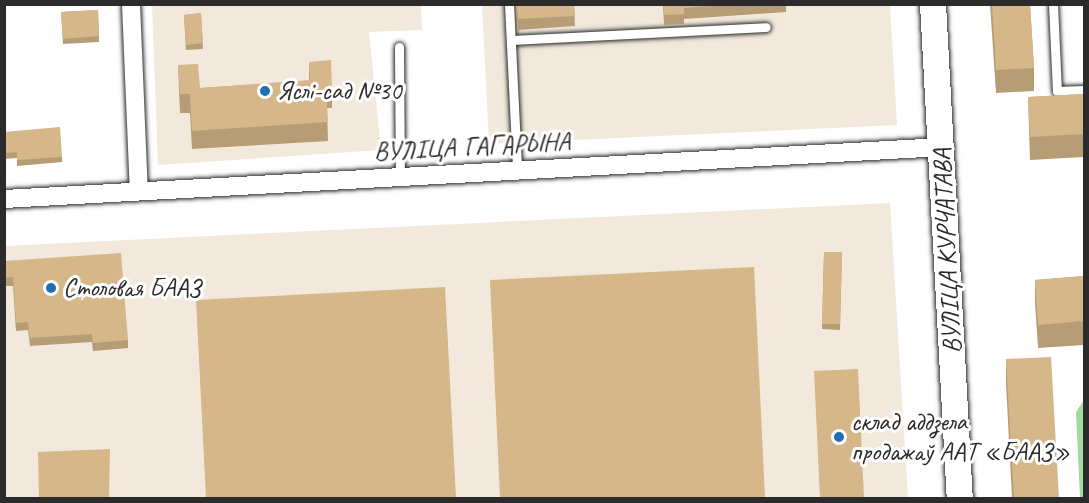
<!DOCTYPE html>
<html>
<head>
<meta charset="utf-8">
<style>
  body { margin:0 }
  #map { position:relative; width:1089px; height:503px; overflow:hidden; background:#fff; font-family:Caveat,sans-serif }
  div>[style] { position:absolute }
  .built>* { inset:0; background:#f2e9dc }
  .green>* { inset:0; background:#a1da9f }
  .roads { filter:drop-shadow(0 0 2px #2b2b2b) drop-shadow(0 0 2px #2b2b2b) }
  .lane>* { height:9px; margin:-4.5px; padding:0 4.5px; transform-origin:4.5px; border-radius:4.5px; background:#fff }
  .street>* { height:18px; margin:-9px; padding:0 9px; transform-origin:9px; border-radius:9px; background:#fff }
  .secondary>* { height:26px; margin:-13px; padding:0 13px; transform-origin:13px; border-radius:13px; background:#fff }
  .wall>* { inset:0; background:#b79d76 }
  .building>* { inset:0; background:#d5b789 }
  .dots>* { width:16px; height:16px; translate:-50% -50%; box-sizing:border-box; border:3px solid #fff; border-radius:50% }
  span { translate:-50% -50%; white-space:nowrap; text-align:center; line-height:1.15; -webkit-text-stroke:6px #fff; paint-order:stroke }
  .poi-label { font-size:26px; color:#2b2b2b }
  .left { translate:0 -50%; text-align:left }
  .street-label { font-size:26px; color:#2b2b2b }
  .frame { position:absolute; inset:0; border:6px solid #2b2b2b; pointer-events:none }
</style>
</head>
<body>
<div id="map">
  <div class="built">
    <i style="clip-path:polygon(152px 5px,421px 5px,422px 30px,369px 32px,381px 150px,158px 165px)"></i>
    <i style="clip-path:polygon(482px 5px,890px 5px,897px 125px,489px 144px)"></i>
    <i style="clip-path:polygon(890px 203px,908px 498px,5px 498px,4px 246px)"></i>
  </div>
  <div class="green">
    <i style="clip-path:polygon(1084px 400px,1084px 498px,1080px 498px,1076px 412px)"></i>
  </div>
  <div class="roads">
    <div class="lane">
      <i style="left:509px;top:4px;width:166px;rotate:87.2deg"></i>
      <i style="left:1053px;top:4px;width:87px;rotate:87.4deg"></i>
      <i style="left:1057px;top:91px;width:27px;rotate:-2deg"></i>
      <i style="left:511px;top:40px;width:255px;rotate:-2.9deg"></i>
      <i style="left:399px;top:47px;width:130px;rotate:89.6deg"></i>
    </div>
    <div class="street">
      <i style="left:131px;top:4px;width:187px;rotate:87.6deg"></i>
      <i style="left:4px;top:199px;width:939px;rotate:-3.17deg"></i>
    </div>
    <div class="secondary">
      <i style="left:933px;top:4px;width:495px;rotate:86.9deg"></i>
    </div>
  </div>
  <div class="wall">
    <i style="clip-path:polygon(516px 4px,574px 4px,575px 26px,518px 30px)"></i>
    <i style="clip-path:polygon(663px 4px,786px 4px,786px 12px,684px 19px,684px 24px,664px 25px)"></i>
    <i style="clip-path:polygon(990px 4px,1030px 4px,1034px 68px,1034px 91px,996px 93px)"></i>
    <i style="clip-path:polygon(98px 10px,99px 42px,63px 44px,61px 12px)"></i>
    <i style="clip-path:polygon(201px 13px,203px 49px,186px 50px,184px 15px)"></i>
    <i style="clip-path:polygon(309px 62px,332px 89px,332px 108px,327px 108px,328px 141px,192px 149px,190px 113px,180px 113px,178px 65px,200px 88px,309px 81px)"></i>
    <i style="clip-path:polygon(1084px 94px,1084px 157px,1030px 160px,1028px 97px)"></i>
    <i style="clip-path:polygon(4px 132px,62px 157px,62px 162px,17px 166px,17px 158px,4px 159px)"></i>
    <i style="clip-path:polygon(824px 252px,842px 252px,840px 330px,822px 329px)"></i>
    <i style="clip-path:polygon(4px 261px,128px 340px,128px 348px,93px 351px,92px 342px,30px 346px,28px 330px,16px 331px,13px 286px,4px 286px)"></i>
    <i style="clip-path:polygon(1084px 276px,1084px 345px,1038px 348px,1035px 303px,1035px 280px)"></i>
    <i style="clip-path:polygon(1006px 359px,1059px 498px,1012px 498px,1006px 383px)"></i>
  </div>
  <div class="building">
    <i style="clip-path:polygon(517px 4px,574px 4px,575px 16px,518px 19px)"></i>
    <i style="clip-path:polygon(664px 4px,736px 4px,684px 8px,684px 14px,664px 15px)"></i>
    <i style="clip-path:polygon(992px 4px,1030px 4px,1034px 68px,996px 70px)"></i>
    <i style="clip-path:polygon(98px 10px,99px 36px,63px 39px,61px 12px)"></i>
    <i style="clip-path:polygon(201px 13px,203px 43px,186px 45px,184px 15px)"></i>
    <i style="clip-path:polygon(331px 60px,332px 89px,326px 90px,328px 122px,192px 131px,190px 94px,180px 94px,178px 65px,198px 64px,200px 88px,310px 80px,309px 62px)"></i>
    <i style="clip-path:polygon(1084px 94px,1084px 134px,1030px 137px,1028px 97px)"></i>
    <i style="clip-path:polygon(60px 127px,62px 157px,17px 160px,17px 152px,4px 153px,4px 132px)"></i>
    <i style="clip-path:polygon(824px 252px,842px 252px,840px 324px,822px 324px)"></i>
    <i style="clip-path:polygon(121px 253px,128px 340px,93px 343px,92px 334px,30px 338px,28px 322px,16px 323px,13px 277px,4px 278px,4px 261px)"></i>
    <i style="clip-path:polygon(754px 267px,765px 498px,500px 498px,490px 280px)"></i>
    <i style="clip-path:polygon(1084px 276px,1084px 321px,1038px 325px,1035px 280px)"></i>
    <i style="clip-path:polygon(445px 287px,456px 498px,206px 498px,196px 300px)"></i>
    <i style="clip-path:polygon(1051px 357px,1059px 498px,1014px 498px,1006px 359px)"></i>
    <i style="clip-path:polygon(858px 369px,864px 498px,820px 498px,814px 371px)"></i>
    <i style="clip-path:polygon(110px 449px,109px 498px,39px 498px,38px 452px)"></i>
  </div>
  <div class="dots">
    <i style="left:265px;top:91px;background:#1f6fb2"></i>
    <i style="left:51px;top:288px;background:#1f6fb2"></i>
    <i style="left:839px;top:437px;background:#1f6fb2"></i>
  </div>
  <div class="poi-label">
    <span class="left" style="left:277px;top:91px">Яслі-сад №30</span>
    <span class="left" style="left:63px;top:288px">Столовая БААЗ</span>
    <span class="left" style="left:851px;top:437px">склад аддзела<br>продажаў ААТ «БААЗ»</span>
  </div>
  <div class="street-label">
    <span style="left:472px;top:147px;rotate:-3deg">ВУЛІЦА ГАГАРЫНА</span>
    <span style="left:947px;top:251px;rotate:-93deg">ВУЛІЦА КУРЧАТАВА</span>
  </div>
  <div class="frame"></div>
</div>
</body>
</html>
